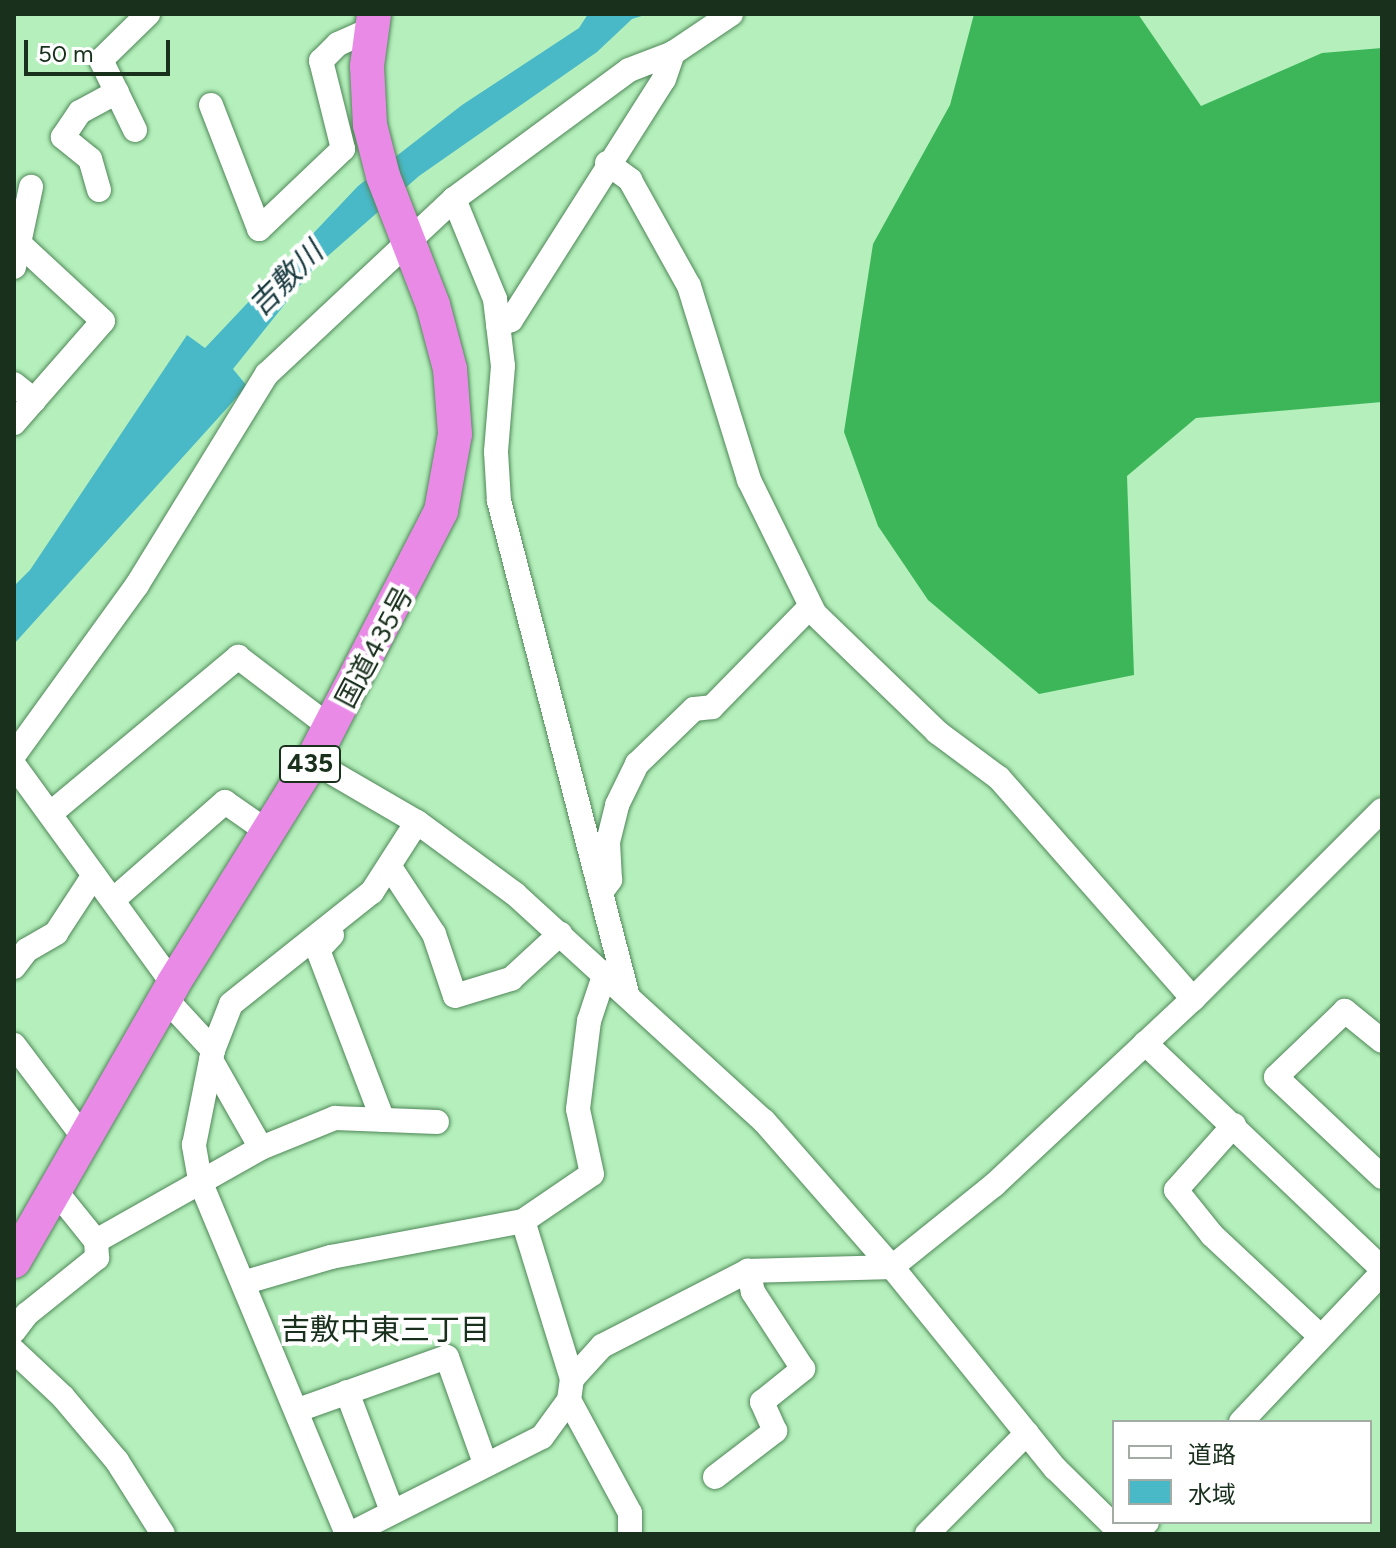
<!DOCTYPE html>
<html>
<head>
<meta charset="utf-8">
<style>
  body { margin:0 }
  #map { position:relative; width:1396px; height:1548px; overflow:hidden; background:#b5f0bc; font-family:Figtree,"Noto Sans JP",sans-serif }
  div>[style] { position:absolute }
  .forest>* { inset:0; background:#3db65a }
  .water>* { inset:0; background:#49b8c7 }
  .roads { filter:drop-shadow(0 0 2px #4f8758) drop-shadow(0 0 2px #4f8758) }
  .minor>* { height:24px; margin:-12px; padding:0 12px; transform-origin:12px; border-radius:12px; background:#fff }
  .highway>* { height:34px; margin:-17px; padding:0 17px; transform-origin:17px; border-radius:17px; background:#e98be6 }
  span { translate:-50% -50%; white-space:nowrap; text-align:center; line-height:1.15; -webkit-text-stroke:8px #fff; paint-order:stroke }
  .shield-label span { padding:2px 6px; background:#fff; border:2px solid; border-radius:6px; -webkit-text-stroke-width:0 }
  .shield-label { font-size:26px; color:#18301c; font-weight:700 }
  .street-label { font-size:28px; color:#18301c }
  .water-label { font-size:30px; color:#183a3f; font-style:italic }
  .neighbourhood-label { font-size:30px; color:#18301c }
  .frame { position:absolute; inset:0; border:16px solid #18301c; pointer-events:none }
  .legend { position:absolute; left:1112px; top:1420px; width:260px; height:104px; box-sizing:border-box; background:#fff; border:2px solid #a3aca4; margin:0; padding:10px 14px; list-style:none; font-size:24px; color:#18301c }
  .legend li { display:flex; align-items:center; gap:16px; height:40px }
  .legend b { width:40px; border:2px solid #a3aca4 }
  .scale { position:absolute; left:24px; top:40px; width:146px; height:36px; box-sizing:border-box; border:4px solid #18301c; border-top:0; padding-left:10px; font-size:24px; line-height:28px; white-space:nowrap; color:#18301c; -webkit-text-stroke:6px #fff; paint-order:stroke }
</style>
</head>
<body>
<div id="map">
  <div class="forest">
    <i style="clip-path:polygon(974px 14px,1138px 14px,1201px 106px,1322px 53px,1382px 48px,1382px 402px,1196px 418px,1127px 476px,1134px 675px,1039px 694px,928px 600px,878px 526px,844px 432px,873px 244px,950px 105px)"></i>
  </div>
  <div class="water">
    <i style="clip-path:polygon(588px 14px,648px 14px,632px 19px,597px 52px,419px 176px,313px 269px,233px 369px,247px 386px,14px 644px,14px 586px,30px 570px,187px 335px,205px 348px,358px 186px,462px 105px,579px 28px)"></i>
  </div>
  <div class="roads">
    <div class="minor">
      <i style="left:211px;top:105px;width:133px;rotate:68.8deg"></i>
      <i style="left:259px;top:229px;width:116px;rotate:-43.6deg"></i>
      <i style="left:343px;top:149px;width:91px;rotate:-104deg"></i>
      <i style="left:321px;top:61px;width:24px;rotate:-45deg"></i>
      <i style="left:338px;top:44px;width:37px;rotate:-24deg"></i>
      <i style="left:135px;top:130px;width:78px;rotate:-115.9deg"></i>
      <i style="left:101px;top:60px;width:66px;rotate:-44.4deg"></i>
      <i style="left:607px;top:163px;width:29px;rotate:36deg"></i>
      <i style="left:630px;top:180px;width:121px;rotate:60.9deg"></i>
      <i style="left:689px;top:286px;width:203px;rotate:72.8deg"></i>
      <i style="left:749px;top:480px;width:149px;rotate:63.8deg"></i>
      <i style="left:815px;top:614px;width:170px;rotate:44deg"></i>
      <i style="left:937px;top:732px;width:77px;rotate:36.6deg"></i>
      <i style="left:999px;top:778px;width:294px;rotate:48.7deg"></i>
      <i style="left:99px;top:190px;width:32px;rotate:-106deg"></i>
      <i style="left:90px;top:159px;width:35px;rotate:-141deg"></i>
      <i style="left:63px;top:137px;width:30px;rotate:-56deg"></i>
      <i style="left:80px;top:112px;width:42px;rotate:-28.4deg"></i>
      <i style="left:454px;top:199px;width:108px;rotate:67.7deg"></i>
      <i style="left:495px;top:299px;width:67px;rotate:83.2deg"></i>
      <i style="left:503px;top:366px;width:86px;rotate:94.7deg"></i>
      <i style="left:496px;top:452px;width:49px;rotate:86.5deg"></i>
      <i style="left:499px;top:501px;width:508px;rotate:75.42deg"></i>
      <i style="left:14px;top:267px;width:82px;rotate:-78deg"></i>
      <i style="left:498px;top:325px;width:14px;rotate:-21deg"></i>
      <i style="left:511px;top:320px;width:285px;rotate:-57.6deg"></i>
      <i style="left:664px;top:79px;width:28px;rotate:-71deg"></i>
      <i style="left:14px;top:384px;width:26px;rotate:39deg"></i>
      <i style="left:14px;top:423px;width:135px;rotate:-48.9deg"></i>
      <i style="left:103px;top:321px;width:110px;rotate:-137.2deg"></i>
      <i style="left:14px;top:755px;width:210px;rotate:-54.1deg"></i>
      <i style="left:137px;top:585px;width:248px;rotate:-58.4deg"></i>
      <i style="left:267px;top:374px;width:256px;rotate:-43.1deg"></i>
      <i style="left:454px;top:199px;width:217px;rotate:-36.4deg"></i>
      <i style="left:629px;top:70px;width:47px;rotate:-21.1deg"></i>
      <i style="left:673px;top:53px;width:70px;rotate:-33.9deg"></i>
      <i style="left:312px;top:761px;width:121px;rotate:30.2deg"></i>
      <i style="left:417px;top:822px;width:122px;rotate:36.3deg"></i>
      <i style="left:515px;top:894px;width:337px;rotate:42.4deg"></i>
      <i style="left:764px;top:1121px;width:194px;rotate:48.8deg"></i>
      <i style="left:892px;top:1267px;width:259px;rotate:51deg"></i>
      <i style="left:1055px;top:1468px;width:94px;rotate:44.6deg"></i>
      <i style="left:14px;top:765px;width:271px;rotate:54deg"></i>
      <i style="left:51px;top:813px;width:244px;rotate:-39.8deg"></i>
      <i style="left:238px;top:657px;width:116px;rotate:37.3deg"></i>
      <i style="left:390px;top:867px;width:80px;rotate:56.7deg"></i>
      <i style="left:434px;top:934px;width:65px;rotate:71.3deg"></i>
      <i style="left:455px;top:996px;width:59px;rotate:-16.9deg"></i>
      <i style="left:511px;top:979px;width:67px;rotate:-42.6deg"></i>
      <i style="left:605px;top:887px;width:9px;rotate:-54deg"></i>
      <i style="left:610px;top:880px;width:38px;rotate:-93deg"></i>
      <i style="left:608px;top:842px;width:38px;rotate:-76deg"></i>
      <i style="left:617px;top:805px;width:46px;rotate:-64deg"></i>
      <i style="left:637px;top:764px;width:79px;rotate:-44deg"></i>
      <i style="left:694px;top:709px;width:18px;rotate:-6deg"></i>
      <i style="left:712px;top:707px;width:140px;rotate:-45.6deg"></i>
      <i style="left:113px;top:900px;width:149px;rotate:-41.2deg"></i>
      <i style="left:225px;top:802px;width:52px;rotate:34.9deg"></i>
      <i style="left:332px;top:935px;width:21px;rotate:133deg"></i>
      <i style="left:318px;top:950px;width:182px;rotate:69.1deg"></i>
      <i style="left:14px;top:967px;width:21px;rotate:-53deg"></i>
      <i style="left:27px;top:950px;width:34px;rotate:-30deg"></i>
      <i style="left:56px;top:933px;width:69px;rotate:-56.8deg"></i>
      <i style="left:165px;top:998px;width:71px;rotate:47.3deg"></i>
      <i style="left:1382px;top:1041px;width:48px;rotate:-141deg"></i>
      <i style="left:1345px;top:1011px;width:95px;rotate:136.3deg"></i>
      <i style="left:1276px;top:1077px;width:146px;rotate:43.3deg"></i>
      <i style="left:1145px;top:1043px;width:327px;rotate:43.6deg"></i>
      <i style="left:14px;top:1045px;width:116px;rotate:53deg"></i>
      <i style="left:211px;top:1060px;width:101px;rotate:60.4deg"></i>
      <i style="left:1234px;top:1125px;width:87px;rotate:131.7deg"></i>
      <i style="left:1176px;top:1190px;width:58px;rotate:51.3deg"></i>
      <i style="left:1212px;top:1235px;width:149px;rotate:43.1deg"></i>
      <i style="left:54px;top:1189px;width:67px;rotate:51.1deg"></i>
      <i style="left:96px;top:1241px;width:189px;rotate:-29.4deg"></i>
      <i style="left:261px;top:1148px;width:80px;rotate:-22.1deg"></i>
      <i style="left:335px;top:1118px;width:102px;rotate:2.2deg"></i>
      <i style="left:246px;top:1282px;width:89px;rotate:-16.4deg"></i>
      <i style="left:331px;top:1257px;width:195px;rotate:-10.6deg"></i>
      <i style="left:523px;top:1221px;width:83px;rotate:-34.3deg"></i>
      <i style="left:592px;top:1174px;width:66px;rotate:-102.2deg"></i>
      <i style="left:578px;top:1109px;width:89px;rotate:-82.9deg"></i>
      <i style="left:589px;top:1021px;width:51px;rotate:-71.6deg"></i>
      <i style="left:14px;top:1331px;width:21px;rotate:-53deg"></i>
      <i style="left:27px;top:1314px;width:90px;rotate:-38.7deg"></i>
      <i style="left:97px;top:1258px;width:17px;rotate:-93deg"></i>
      <i style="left:14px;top:1351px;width:67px;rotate:43.2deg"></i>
      <i style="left:63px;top:1397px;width:84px;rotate:49.8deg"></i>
      <i style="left:117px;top:1461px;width:86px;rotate:57.8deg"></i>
      <i style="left:572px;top:1379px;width:45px;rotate:-47.7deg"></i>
      <i style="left:602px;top:1346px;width:164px;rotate:-27.2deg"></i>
      <i style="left:748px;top:1271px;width:144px;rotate:-1.6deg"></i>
      <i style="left:892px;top:1267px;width:131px;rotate:-38.8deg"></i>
      <i style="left:994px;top:1185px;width:272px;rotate:-43.1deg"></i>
      <i style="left:1193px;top:999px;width:267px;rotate:-45deg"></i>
      <i style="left:347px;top:1392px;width:127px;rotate:69.3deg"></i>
      <i style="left:569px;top:1400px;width:128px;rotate:61.6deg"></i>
      <i style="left:630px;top:1513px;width:21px;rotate:90deg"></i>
      <i style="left:298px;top:1410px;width:158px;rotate:-19.6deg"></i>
      <i style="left:447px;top:1357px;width:113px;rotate:70.3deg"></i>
      <i style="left:1241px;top:1422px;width:205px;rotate:-46.6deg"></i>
      <i style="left:715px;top:1477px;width:76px;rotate:-37.5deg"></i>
      <i style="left:775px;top:1431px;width:32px;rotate:-114deg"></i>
      <i style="left:762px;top:1402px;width:53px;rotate:-38.8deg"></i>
      <i style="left:803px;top:1369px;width:92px;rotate:-123deg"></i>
      <i style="left:753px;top:1292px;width:22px;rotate:-103deg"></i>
      <i style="left:347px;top:1534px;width:383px;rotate:-112.6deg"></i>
      <i style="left:200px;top:1180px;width:36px;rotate:-100deg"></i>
      <i style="left:194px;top:1145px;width:97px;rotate:-78.7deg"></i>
      <i style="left:213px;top:1050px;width:49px;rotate:-68.6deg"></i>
      <i style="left:231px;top:1004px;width:180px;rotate:-38.5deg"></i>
      <i style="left:372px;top:892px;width:83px;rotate:-57.3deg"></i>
      <i style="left:350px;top:1534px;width:215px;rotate:-26.8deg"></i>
      <i style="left:542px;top:1437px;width:46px;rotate:-53.9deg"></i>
      <i style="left:569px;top:1400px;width:21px;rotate:-82deg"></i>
      <i style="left:572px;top:1379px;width:165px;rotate:-107.2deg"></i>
      <i style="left:927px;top:1534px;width:142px;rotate:-45.3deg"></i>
      <i style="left:1135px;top:1534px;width:17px;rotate:-45deg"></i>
    </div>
    <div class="highway">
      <i style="left:14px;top:1261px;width:319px;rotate:-60.1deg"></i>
      <i style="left:173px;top:984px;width:263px;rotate:-58.1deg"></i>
      <i style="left:312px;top:761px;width:281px;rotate:-62.7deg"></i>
      <i style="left:441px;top:511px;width:78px;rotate:-79.7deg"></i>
      <i style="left:455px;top:434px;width:65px;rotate:-94.4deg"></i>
      <i style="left:450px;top:369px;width:66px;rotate:-104.9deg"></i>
      <i style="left:433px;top:305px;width:138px;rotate:-111.2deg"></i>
      <i style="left:383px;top:176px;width:53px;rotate:-104.3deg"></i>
      <i style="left:370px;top:125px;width:59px;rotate:-92.9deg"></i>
      <i style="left:367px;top:66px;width:52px;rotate:-82.3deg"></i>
    </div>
  </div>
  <div class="shield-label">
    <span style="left:310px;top:764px">435</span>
  </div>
  <div class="street-label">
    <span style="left:374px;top:647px;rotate:-62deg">国道435号</span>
  </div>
  <div class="water-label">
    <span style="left:286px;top:279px;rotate:-45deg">吉敷川</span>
  </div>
  <div class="neighbourhood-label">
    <span style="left:385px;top:1330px">吉敷中東三丁目</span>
  </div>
  <div class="frame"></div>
  <ul class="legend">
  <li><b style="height:10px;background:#fff"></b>道路</li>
  <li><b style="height:22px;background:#49b8c7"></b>水域</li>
  </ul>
  <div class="scale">50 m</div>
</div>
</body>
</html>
